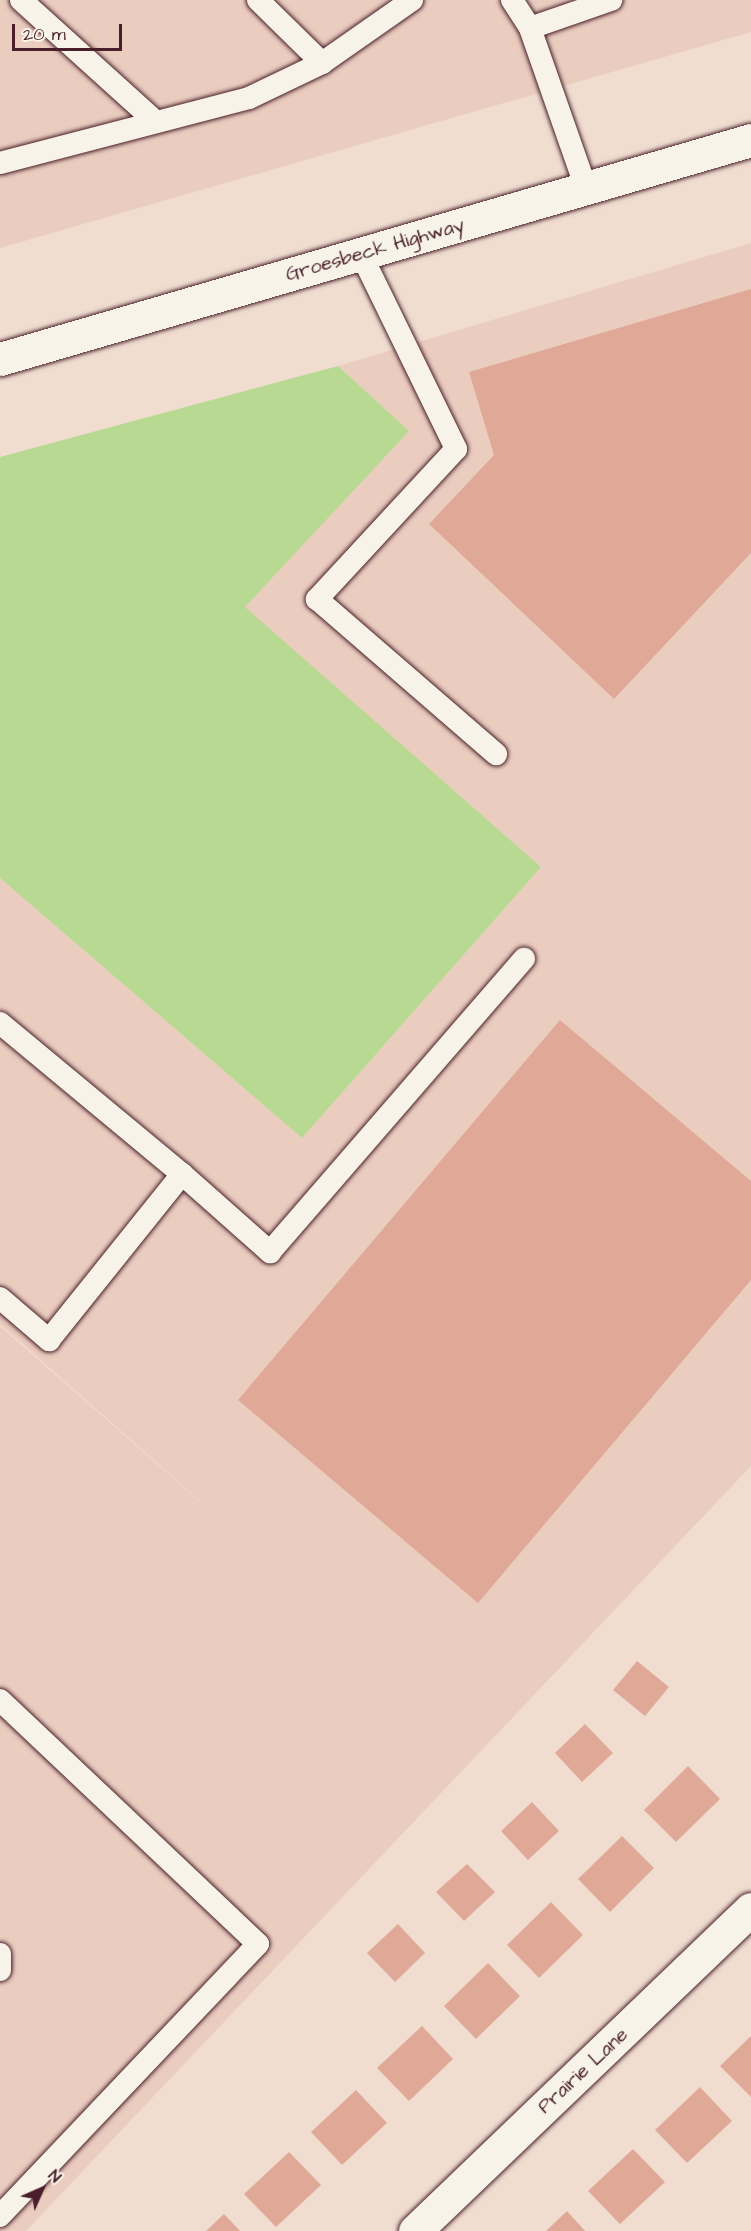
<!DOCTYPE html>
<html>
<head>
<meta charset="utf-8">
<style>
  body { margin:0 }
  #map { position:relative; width:751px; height:2231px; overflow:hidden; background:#f0ddd0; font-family:"Architects Daughter",sans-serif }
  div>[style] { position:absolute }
  .built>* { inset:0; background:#ebcdbf }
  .green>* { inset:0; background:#b7d992 }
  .building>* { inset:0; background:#e0a997 }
  .roads { filter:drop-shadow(0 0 2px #4a1f2b) drop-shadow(0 0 2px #4a1f2b) }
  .lane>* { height:22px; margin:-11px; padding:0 11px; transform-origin:11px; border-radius:11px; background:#f7f3e8 }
  .street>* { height:33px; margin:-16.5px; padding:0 16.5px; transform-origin:16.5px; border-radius:16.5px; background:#f7f3e8 }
  .primary>* { height:33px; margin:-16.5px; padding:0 16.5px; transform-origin:16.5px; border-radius:16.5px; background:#f7f3e8 }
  span { translate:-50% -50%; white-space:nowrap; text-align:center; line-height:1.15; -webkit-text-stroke:4.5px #f7f3e8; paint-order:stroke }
  .street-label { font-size:20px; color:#4a1f2b }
  .north { position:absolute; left:12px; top:2159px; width:60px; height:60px; -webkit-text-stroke:4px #f7f3e8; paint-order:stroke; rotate:45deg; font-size:16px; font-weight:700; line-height:24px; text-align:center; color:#4a1f2b }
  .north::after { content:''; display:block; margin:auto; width:21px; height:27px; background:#4a1f2b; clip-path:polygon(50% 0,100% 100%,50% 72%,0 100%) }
  .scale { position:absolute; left:12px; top:24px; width:110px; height:27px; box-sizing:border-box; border:3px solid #4a1f2b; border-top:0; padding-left:8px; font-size:18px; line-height:21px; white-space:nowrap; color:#4a1f2b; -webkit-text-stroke:4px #f7f3e8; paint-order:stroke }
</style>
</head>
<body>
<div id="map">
  <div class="built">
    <i style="clip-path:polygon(0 0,751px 0,751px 32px,0 248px)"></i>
    <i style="clip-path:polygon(751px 243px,751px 1466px,26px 2231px,0 2231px,0 1326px,296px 1586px,0 1324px,0 878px,302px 1138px,541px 867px,244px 607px,408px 431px,338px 366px)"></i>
  </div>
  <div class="green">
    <i style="clip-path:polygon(338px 366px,409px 431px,245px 607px,541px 867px,302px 1138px,0 878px,0 457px)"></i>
  </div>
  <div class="building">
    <i style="clip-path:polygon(751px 289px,751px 553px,614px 699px,429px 524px,494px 455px,469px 372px)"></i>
    <i style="clip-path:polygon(560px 1020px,751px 1181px,751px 1280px,478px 1603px,238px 1400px)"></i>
    <i style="clip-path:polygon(637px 1661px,669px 1687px,645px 1716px,613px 1690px)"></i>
    <i style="clip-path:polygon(585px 1724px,613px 1753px,582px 1782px,555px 1753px)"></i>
    <i style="clip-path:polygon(688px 1766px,720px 1799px,676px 1842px,644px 1810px)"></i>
    <i style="clip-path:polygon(532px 1802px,559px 1831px,528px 1860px,501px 1831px)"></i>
    <i style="clip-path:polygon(622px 1836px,654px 1868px,610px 1912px,578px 1879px)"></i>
    <i style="clip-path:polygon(467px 1864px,495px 1892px,464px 1921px,436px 1892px)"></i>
    <i style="clip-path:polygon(551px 1902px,583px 1935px,539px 1978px,507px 1945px)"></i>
    <i style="clip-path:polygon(398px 1924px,425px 1953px,395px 1982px,367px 1953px)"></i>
    <i style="clip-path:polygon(488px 1963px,520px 1996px,476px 2039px,444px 2006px)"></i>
    <i style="clip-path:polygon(422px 2026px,453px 2059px,409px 2101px,377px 2068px)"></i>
    <i style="clip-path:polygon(751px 2036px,751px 2097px,720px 2066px)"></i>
    <i style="clip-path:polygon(700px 2087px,732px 2121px,687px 2163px,655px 2130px)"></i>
    <i style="clip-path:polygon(356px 2090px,387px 2123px,342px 2165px,311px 2132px)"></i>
    <i style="clip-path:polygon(633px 2149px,665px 2182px,620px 2224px,588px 2191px)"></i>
    <i style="clip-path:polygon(289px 2152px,321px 2185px,276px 2227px,244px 2194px)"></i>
    <i style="clip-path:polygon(567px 2211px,585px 2231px,546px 2231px)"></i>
    <i style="clip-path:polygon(224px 2214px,240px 2231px,206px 2231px)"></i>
  </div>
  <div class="roads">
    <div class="lane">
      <i style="left:21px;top:0;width:182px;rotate:42.1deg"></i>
      <i style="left:258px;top:0;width:90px;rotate:44.5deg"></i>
      <i style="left:322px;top:63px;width:110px;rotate:-35deg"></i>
      <i style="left:512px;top:0;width:33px;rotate:57deg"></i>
      <i style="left:0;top:163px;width:257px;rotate:-14.6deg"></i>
      <i style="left:249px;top:98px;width:81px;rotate:-25.6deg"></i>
      <i style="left:586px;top:188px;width:170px;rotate:-109.3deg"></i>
      <i style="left:530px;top:28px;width:86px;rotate:-19.1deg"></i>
      <i style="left:361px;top:254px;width:217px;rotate:64deg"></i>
      <i style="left:456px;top:449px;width:205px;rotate:132.8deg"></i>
      <i style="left:317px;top:599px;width:237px;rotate:40.9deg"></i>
      <i style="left:0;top:1023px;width:236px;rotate:39.7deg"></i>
      <i style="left:0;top:1298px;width:65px;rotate:40.6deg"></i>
      <i style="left:49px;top:1340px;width:213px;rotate:-51.3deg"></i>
      <i style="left:182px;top:1174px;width:118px;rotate:41.6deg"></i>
      <i style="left:270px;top:1252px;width:388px;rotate:-49.1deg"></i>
      <i style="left:0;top:1700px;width:355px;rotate:43.4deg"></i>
      <i style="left:258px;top:1944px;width:375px;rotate:133.5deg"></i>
      <i style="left:0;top:1954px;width:16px;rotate:90deg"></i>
    </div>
    <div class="street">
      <i style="left:415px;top:2231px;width:465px;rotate:-43.8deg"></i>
    </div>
    <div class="primary">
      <i style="left:0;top:359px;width:782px;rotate:-16.26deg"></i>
    </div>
  </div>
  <div class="street-label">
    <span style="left:375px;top:250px;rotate:-16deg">Groesbeck Highway</span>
    <span style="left:583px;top:2071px;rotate:-43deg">Prairie Lane</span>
  </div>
  <div class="north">N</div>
  <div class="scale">20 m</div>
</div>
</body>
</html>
